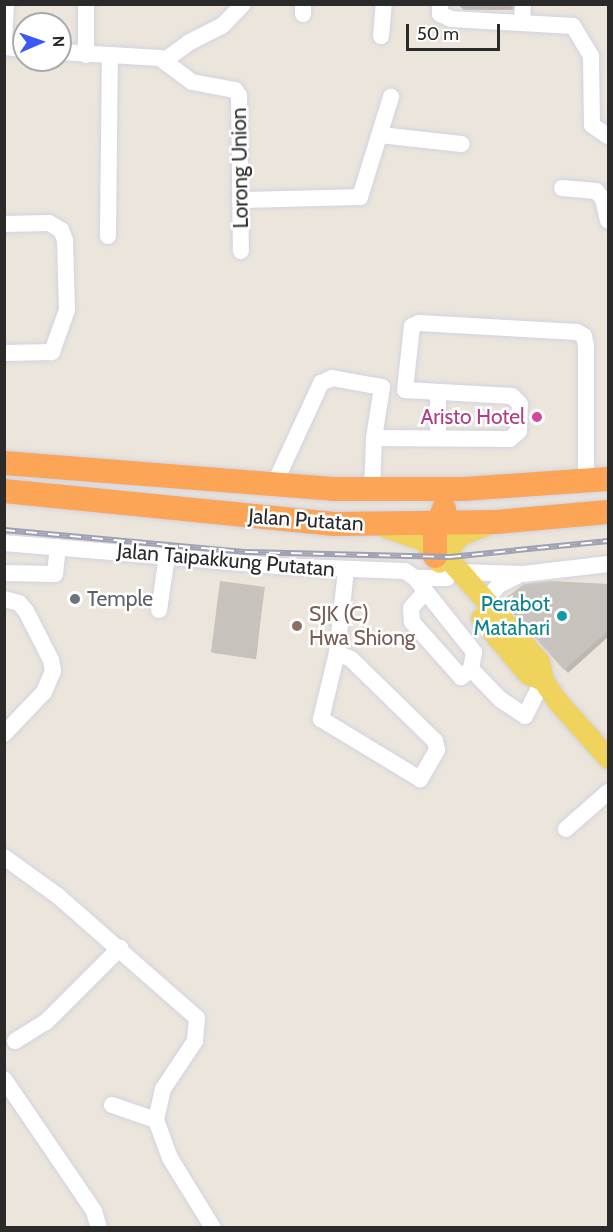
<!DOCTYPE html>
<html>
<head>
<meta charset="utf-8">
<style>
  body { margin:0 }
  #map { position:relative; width:613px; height:1232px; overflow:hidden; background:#ece5db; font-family:Cabin,sans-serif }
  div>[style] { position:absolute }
  .shadow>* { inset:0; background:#0003 }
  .building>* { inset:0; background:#c7c2bb }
  .roads { filter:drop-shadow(0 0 2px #d1d3e2) drop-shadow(0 0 2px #d1d3e2) }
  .minor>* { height:16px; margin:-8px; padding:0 8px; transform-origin:8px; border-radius:8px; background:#fff }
  .major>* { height:21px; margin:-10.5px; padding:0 10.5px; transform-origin:10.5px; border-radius:10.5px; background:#efd35d }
  .highway>* { height:24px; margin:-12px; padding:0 12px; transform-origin:12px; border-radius:12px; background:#fca556 }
  .rail>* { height:6px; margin-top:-3px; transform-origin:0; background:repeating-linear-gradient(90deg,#fff 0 11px,#9ea0b4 0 22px); box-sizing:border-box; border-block:2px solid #9ea0b4 }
  .dots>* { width:16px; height:16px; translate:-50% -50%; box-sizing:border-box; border:3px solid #fff; border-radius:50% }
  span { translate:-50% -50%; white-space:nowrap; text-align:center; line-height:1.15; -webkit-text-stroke:5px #fff; paint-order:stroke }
  .street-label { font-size:21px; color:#2a2a2a }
  .hotel-label { font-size:21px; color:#b23c85 }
  .right { translate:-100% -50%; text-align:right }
  .worship-label { font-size:21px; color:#5b616d }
  .left { translate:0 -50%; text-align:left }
  .culture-label { font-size:21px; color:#0d838f }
  .education-label { font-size:21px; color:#785e54 }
  .frame { position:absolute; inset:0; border:6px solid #2a2a2a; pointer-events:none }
  .north { position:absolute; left:12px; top:12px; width:60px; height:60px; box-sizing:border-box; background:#fff; border:2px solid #aaa; border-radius:50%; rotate:88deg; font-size:16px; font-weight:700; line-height:24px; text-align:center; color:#2a2a2a }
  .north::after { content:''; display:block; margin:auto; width:21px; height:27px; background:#3c57f8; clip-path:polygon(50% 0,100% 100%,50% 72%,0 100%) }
  .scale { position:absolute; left:406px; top:24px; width:94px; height:27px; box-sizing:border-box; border:3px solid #2a2a2a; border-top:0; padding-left:8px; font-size:18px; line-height:21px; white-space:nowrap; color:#2a2a2a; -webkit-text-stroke:4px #fff; paint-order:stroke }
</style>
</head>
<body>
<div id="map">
  <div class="shadow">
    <i style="clip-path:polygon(457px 4px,524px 4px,521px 10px,464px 10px)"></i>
    <i style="clip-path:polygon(608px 585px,608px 637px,568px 673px,505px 601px)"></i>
    <i style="clip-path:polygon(264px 589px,256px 659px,214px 653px,212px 652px)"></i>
  </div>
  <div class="building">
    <i style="clip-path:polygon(220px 581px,265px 587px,255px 659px,211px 652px)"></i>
    <i style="clip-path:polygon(550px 581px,609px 584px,609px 630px,564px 670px,502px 601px,524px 584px)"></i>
  </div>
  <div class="roads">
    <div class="minor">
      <i style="left:86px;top:4px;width:51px;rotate:90deg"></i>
      <i style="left:440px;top:4px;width:10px;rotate:90deg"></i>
      <i style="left:440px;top:14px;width:12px;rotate:24deg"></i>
      <i style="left:451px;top:19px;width:122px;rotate:3.3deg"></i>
      <i style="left:573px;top:26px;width:35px;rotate:59deg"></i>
      <i style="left:591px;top:56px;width:69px;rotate:89.2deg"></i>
      <i style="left:592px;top:125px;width:19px;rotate:35deg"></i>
      <i style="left:303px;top:14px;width:10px;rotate:-90deg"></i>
      <i style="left:522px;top:21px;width:17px;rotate:-87deg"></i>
      <i style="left:381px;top:36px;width:32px;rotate:-85deg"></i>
      <i style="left:4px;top:42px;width:38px;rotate:-87deg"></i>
      <i style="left:4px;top:47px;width:20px;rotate:6deg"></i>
      <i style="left:60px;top:52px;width:100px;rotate:3.4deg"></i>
      <i style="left:160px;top:58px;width:40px;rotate:37deg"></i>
      <i style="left:192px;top:82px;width:44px;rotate:10.5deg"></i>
      <i style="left:235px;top:90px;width:7px;rotate:56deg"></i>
      <i style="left:239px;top:96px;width:155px;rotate:89.3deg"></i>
      <i style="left:165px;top:60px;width:29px;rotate:-36deg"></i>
      <i style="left:188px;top:43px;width:38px;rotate:-27deg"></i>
      <i style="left:222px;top:26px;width:30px;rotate:-46deg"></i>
      <i style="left:380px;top:135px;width:82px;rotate:6.3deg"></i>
      <i style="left:562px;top:188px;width:34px;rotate:5deg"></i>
      <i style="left:596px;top:191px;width:11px;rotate:49deg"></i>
      <i style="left:603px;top:199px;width:22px;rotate:77deg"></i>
      <i style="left:240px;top:200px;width:120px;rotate:-1.4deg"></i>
      <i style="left:360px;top:197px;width:105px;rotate:-72.8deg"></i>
      <i style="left:4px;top:224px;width:45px;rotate:-1.3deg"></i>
      <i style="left:49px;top:223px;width:14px;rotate:30deg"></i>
      <i style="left:61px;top:230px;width:11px;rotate:68deg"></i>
      <i style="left:65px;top:240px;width:70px;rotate:88.4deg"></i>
      <i style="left:67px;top:310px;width:45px;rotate:109.7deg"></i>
      <i style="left:52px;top:352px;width:48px;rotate:178.8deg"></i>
      <i style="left:108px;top:236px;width:180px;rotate:-89.4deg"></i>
      <i style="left:438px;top:437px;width:44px;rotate:-90deg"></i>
      <i style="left:374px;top:438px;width:136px;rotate:0.4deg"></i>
      <i style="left:510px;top:439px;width:12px;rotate:-42deg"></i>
      <i style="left:519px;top:431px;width:27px;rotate:-88deg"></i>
      <i style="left:520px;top:404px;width:11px;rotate:-135deg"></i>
      <i style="left:512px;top:396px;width:107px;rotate:-176.8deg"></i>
      <i style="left:405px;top:390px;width:64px;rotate:-83.8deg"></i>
      <i style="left:412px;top:326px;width:8px;rotate:-23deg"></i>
      <i style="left:419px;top:323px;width:158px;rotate:3.3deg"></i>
      <i style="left:577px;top:332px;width:8px;rotate:30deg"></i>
      <i style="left:584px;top:336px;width:10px;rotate:79deg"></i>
      <i style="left:586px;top:346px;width:135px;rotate:90deg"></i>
      <i style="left:273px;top:487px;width:115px;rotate:-65.2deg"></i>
      <i style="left:321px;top:383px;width:12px;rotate:-24deg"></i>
      <i style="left:332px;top:378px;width:51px;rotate:10.2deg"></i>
      <i style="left:382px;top:387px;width:52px;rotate:98.9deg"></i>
      <i style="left:374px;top:438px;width:51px;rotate:92.2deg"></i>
      <i style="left:4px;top:543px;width:273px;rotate:4.8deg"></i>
      <i style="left:276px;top:566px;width:129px;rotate:2.2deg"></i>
      <i style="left:405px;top:571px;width:12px;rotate:35deg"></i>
      <i style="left:415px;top:578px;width:32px"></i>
      <i style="left:458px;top:572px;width:65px;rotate:1.8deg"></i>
      <i style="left:523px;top:574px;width:86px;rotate:-6.7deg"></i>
      <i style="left:4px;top:573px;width:51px;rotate:1.1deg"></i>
      <i style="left:55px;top:574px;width:27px;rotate:-84deg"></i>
      <i style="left:415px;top:578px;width:95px;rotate:51.4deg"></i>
      <i style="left:474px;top:652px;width:17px;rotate:100deg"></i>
      <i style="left:471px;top:669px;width:13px;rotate:141deg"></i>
      <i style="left:461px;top:677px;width:74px;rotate:-131.7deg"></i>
      <i style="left:412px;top:622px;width:14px;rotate:-94deg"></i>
      <i style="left:411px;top:608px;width:21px;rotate:-49deg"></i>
      <i style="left:4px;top:599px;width:16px;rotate:15deg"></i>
      <i style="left:19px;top:603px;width:11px;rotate:49deg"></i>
      <i style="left:26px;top:611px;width:55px;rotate:63deg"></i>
      <i style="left:51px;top:660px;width:11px;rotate:80deg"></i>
      <i style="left:53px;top:671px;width:23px;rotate:113deg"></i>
      <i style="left:44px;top:692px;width:58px;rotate:133.6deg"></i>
      <i style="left:485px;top:602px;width:22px;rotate:-51deg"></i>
      <i style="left:499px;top:585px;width:22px;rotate:-27deg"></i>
      <i style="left:159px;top:610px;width:55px;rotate:-81.6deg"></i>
      <i style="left:337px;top:653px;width:15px;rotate:23deg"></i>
      <i style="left:351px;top:659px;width:117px;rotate:44.3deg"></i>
      <i style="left:435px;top:741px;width:9px;rotate:77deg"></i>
      <i style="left:437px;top:750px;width:34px;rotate:120deg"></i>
      <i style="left:420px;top:779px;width:116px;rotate:-148.8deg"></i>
      <i style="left:321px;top:719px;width:68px;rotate:-76.4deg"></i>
      <i style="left:337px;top:653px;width:83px;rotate:-83.8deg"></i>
      <i style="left:471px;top:669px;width:42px;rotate:46deg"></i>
      <i style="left:500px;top:699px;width:30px;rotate:34deg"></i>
      <i style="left:525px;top:716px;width:40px;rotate:-63.4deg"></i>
      <i style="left:566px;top:829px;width:56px;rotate:-41.4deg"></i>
      <i style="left:4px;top:857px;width:67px;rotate:35.8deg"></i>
      <i style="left:58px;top:896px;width:185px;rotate:41.3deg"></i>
      <i style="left:197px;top:1018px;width:23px;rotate:95deg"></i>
      <i style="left:195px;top:1041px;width:58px;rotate:123.7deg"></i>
      <i style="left:163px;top:1089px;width:32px;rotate:103deg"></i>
      <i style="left:156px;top:1120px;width:40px;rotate:69.8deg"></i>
      <i style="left:170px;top:1158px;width:82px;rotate:58.4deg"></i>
      <i style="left:15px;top:1041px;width:36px;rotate:-32deg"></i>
      <i style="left:46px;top:1022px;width:105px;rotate:-45deg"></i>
      <i style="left:4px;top:1079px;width:160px;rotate:55.7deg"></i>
      <i style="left:94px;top:1211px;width:18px;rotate:74deg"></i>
      <i style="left:112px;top:1105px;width:46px;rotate:18.8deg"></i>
    </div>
    <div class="major">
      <i style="left:488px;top:524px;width:31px;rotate:158deg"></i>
      <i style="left:459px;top:536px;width:11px;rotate:131deg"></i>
      <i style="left:452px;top:544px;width:9px;rotate:108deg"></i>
      <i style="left:449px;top:553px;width:13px;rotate:67deg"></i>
      <i style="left:454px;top:565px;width:128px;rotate:48.5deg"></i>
      <i style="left:539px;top:661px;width:19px;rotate:78deg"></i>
      <i style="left:543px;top:680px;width:27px;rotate:56deg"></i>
      <i style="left:558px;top:702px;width:75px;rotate:48.2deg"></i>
      <i style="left:385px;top:527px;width:40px;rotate:18.9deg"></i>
      <i style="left:423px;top:540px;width:27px;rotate:54deg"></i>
      <i style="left:481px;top:618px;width:73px;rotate:50deg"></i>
      <i style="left:528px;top:674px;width:16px;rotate:22deg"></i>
    </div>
    <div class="highway">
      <i style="left:4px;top:463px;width:330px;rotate:4.5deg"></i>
      <i style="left:333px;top:489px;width:131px"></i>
      <i style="left:464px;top:489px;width:144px;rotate:-4deg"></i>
      <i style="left:4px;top:491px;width:332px;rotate:5.7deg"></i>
      <i style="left:334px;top:524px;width:162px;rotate:-0.7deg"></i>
      <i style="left:496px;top:522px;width:112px;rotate:-5.1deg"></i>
      <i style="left:435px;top:556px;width:25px;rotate:-90deg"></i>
      <i style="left:435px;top:531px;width:24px;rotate:-68deg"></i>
    </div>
  </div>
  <div class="rail">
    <i style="left:4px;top:530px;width:244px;rotate:5.2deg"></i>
    <i style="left:247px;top:552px;width:203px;rotate:1.4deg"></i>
    <i style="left:450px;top:557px;width:159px;rotate:-5.8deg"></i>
  </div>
  <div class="dots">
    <i style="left:537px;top:417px;background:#d1479c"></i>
    <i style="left:75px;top:599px;background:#6b7280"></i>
    <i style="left:562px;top:616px;background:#0f9aa8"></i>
    <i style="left:297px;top:626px;background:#8d6e63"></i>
  </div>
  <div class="street-label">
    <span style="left:240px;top:168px;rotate:-91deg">Lorong Union</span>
    <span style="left:306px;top:520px;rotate:4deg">Jalan Putatan</span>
    <span style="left:226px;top:560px;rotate:5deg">Jalan Taipakkung Putatan</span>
  </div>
  <div class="hotel-label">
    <span class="right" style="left:525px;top:417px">Aristo Hotel</span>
  </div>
  <div class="worship-label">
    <span class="left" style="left:87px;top:599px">Temple</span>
  </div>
  <div class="culture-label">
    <span class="right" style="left:550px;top:616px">Perabot<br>Matahari</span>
  </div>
  <div class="education-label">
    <span class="left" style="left:309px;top:626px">SJK (C)<br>Hwa Shiong</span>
  </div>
  <div class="frame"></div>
  <div class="north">N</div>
  <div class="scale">50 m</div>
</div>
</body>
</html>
